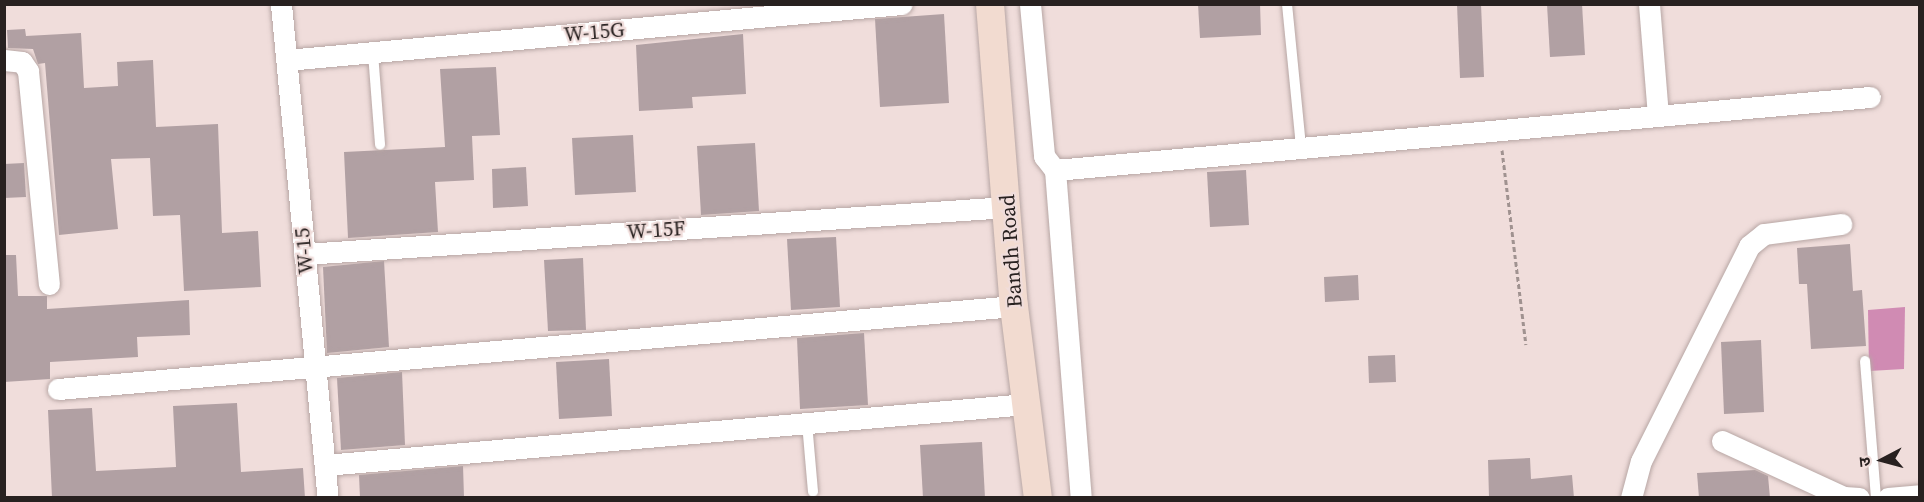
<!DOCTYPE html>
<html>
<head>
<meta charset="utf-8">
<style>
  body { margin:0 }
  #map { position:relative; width:1924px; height:502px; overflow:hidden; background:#f0dddb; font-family:"Source Serif 4","Noto Sans Devanagari",serif }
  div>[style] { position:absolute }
  .water>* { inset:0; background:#d08bb3 }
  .building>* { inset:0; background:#b1a0a3 }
  .path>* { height:3px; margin-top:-1.5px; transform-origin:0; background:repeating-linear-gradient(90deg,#a09290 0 4.5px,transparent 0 7.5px) }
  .roads { filter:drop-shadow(0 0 2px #b7a6a4) drop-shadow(0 0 2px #b7a6a4) }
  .lane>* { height:10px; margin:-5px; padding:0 5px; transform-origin:5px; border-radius:5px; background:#fff }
  .street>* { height:21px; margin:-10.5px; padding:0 10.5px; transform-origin:10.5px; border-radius:10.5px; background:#fff }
  .secondary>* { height:28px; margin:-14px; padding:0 14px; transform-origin:14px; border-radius:14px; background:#f2dbd0 }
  span { translate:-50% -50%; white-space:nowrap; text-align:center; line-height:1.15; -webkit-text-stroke:4.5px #f0dddb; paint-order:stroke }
  .street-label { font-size:21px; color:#282120 }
  .frame { position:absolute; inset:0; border:6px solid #282120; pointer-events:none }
  .north { position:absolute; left:1852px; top:430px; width:60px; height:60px; -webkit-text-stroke:4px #f0dddb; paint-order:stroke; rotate:264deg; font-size:16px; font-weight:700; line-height:24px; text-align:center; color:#282120 }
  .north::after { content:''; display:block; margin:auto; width:21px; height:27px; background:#282120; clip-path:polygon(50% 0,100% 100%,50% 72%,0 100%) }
</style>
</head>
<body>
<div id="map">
  <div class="water">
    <i style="clip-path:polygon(1905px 307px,1904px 369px,1869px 371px,1868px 310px)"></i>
  </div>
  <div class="building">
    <i style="clip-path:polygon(1198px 4px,1260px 4px,1261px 35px,1200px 38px)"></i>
    <i style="clip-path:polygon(1457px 4px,1481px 4px,1484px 77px,1460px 78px)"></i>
    <i style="clip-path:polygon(1547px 4px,1582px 4px,1585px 55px,1550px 57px)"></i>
    <i style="clip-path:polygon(944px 14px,949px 103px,880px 107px,875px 19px)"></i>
    <i style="clip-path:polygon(25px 29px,26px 36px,81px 33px,84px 88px,118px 86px,117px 62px,153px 60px,156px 127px,218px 124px,222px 233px,258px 231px,261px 287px,184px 291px,180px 215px,153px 216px,150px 158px,111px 159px,118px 229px,59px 235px,45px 63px,38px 64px,33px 49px,8px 48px,7px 30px)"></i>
    <i style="clip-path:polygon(743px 34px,746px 94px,692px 97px,693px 108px,639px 111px,636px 45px)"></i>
    <i style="clip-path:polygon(496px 67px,500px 135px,472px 136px,474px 180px,435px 182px,438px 232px,348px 238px,344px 152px,445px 147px,440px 69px)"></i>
    <i style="clip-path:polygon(633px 135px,636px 192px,575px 195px,572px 138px)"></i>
    <i style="clip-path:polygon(755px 143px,759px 211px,701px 215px,697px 146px)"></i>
    <i style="clip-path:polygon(24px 163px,26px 197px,4px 198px,4px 164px)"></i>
    <i style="clip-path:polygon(526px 167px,528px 206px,493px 208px,492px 169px)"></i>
    <i style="clip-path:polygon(1246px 170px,1249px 225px,1210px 227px,1207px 172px)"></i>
    <i style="clip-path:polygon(836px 237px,840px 307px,791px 310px,787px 239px)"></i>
    <i style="clip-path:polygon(1850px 244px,1853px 291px,1862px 290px,1866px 346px,1811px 349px,1807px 284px,1799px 284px,1797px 248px)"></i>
    <i style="clip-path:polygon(4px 255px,16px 255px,18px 296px,47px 296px,47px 309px,189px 300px,190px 335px,137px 337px,138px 357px,50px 362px,50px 379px,4px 382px)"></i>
    <i style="clip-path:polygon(583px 258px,586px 330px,548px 331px,544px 260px)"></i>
    <i style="clip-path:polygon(384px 261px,389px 347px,327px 353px,323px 267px)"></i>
    <i style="clip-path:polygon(1358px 275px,1359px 300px,1325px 302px,1324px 277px)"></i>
    <i style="clip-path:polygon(864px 333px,868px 405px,800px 409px,797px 338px)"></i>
    <i style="clip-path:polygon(1761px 340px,1764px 412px,1724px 414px,1721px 342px)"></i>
    <i style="clip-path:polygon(1395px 355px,1396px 382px,1369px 383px,1368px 356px)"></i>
    <i style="clip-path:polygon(609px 359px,612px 416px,559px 419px,556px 362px)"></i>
    <i style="clip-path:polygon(402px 372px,405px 445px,341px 450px,337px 378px)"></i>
    <i style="clip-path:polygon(237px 403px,241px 472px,303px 468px,305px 498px,52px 498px,48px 410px,92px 408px,96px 471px,176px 467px,173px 406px)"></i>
    <i style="clip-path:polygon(982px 442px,985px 498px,923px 498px,920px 445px)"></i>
    <i style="clip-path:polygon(1530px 458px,1531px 479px,1572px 475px,1574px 498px,1489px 498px,1488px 460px)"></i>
    <i style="clip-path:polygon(463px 466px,464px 498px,360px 498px,359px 475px)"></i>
    <i style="clip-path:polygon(1755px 470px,1768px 476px,1770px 498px,1699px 498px,1697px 473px)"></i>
  </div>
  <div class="path">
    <i style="left:1502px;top:150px;width:196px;rotate:83deg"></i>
  </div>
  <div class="roads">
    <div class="lane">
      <i style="left:1287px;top:4px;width:145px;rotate:84.4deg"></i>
      <i style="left:373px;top:53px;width:92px;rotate:85.6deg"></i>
      <i style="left:1865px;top:361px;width:137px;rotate:85.4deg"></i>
      <i style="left:807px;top:423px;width:69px;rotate:85deg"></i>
    </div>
    <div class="street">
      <i style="left:281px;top:4px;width:496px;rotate:84.6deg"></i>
      <i style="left:1030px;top:4px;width:153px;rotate:84.7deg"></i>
      <i style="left:1044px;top:156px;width:18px;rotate:52deg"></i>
      <i style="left:1055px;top:170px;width:818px;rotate:-5.12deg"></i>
      <i style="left:1649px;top:4px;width:111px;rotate:85.4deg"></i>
      <i style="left:4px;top:60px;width:18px;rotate:6deg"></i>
      <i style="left:22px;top:62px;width:11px;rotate:56deg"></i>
      <i style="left:28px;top:71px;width:214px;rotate:84.4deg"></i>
      <i style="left:287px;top:60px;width:617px;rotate:-5.21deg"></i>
      <i style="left:1055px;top:170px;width:329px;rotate:85.5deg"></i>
      <i style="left:304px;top:254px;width:706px;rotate:-3.82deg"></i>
      <i style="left:58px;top:389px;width:960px;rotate:-4.96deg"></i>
      <i style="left:1722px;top:441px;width:134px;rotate:24.7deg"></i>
      <i style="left:1844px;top:497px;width:15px;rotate:4deg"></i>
      <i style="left:325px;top:465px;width:704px;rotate:-4.97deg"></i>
      <i style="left:1631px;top:498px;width:38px;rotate:-75deg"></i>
      <i style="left:1641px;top:461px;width:241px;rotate:-63.3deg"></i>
      <i style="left:1749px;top:246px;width:19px;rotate:-39deg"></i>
      <i style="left:1764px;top:234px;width:78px;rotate:-7.4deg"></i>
      <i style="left:1888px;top:498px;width:32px;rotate:-5deg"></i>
    </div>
    <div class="secondary">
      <i style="left:990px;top:4px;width:303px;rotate:85.5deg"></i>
      <i style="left:1014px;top:306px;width:193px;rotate:82.9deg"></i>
    </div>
  </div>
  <div class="street-label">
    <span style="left:594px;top:32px;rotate:-5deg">W-15G</span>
    <span style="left:656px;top:230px;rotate:-4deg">W-15F</span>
    <span style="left:304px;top:251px;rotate:-95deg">W-15</span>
    <span style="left:1011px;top:251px;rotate:-94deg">Bandh Road</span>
  </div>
  <div class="frame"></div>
  <div class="north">उ</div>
</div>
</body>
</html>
